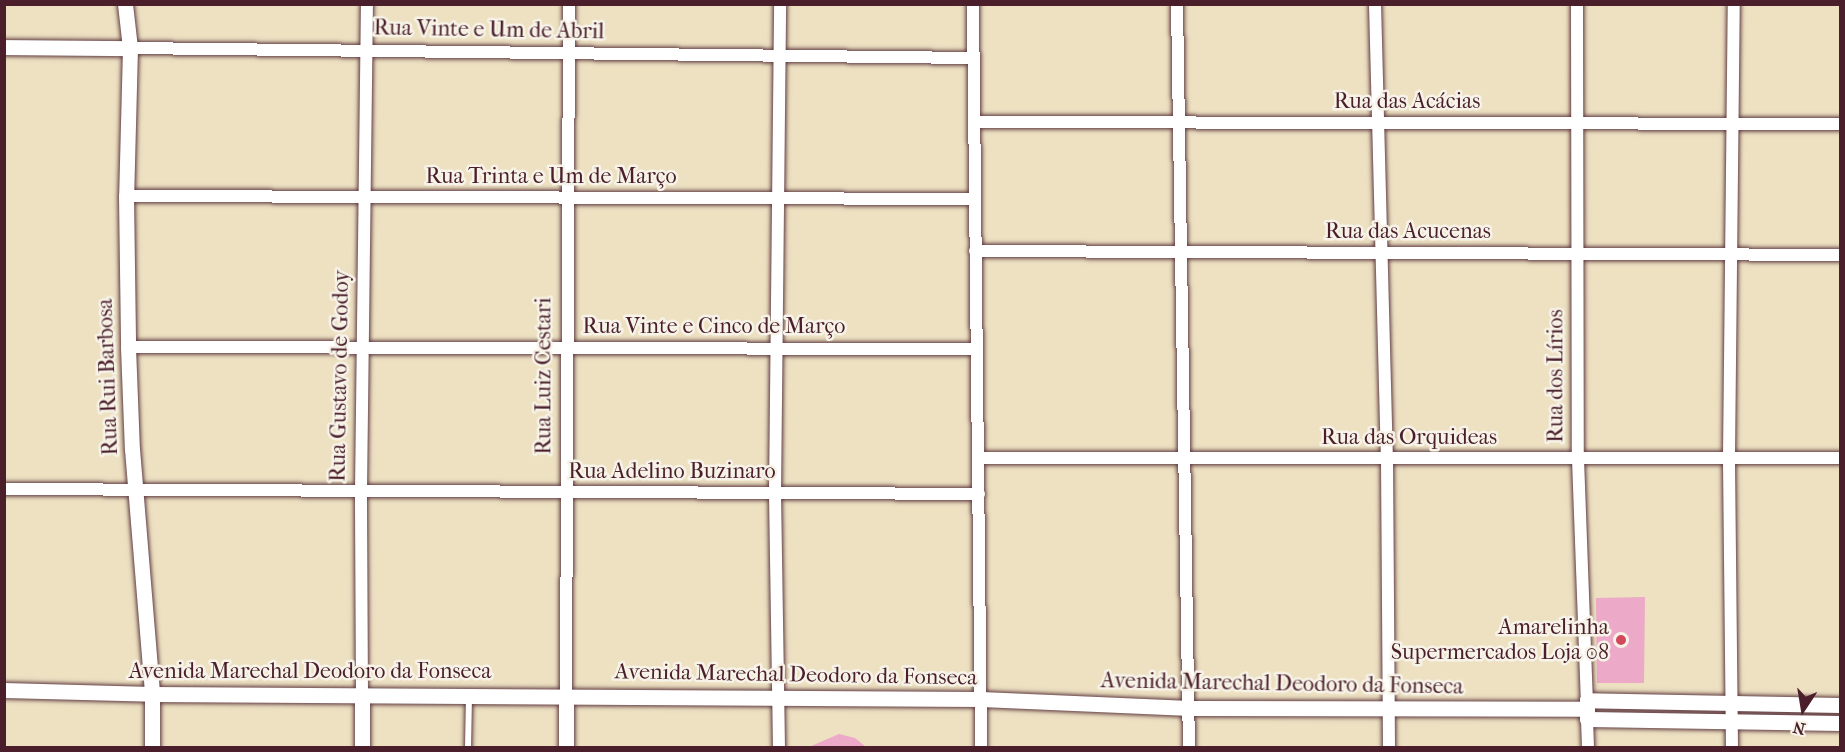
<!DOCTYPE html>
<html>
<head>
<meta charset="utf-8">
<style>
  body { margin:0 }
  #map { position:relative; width:1845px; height:752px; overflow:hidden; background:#ede1c2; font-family:"IM FELL French Canon",serif }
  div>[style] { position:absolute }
  .building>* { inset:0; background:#eca9c8 }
  .roads { filter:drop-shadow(0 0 2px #623c42) drop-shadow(0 0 2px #623c42) }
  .service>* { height:6px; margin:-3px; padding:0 3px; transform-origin:3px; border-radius:3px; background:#fff }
  .minor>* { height:12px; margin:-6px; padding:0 6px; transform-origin:6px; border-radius:6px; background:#fff }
  .tertiary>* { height:15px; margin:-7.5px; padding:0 7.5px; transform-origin:7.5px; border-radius:7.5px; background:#fff }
  .dots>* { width:16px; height:16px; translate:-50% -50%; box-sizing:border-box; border:3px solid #f7f3e8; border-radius:50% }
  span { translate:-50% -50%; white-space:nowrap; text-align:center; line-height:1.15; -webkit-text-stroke:5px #f7f3e8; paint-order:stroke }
  .street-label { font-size:22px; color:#4a1f2b }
  .poi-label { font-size:22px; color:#4a1f2b }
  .right { translate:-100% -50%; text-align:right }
  .frame { position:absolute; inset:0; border:6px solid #4a1f2b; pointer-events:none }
  .north { position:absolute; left:1773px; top:680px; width:60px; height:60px; -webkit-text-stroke:4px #f7f3e8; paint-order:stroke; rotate:192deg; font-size:16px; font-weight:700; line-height:24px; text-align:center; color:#4a1f2b }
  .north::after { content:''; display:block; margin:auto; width:21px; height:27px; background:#4a1f2b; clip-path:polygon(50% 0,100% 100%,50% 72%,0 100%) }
</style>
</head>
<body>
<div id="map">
  <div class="building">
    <i style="clip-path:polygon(1645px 597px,1644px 683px,1597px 683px,1596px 598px)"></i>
    <i style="clip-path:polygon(839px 734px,855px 738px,866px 747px,809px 747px)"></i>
  </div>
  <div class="roads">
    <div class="service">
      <i style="left:468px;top:748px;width:51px;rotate:-88.9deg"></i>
    </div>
    <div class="minor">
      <i style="left:973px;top:4px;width:744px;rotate:89.38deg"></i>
      <i style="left:1177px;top:4px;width:744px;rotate:89.08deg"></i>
      <i style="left:1375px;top:4px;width:455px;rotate:88.5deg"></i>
      <i style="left:1387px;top:459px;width:289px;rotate:89.6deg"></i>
      <i style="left:1577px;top:4px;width:455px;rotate:89.9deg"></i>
      <i style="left:1578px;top:459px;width:241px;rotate:87.9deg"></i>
      <i style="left:130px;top:48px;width:843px;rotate:0.68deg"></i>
      <i style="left:974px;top:122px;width:866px;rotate:0.13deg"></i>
      <i style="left:126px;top:196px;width:849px;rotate:0.2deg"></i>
      <i style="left:975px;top:251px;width:865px;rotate:0.26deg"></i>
      <i style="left:128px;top:347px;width:848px;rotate:0.14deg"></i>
      <i style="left:978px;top:458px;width:862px"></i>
      <i style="left:4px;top:489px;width:975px;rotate:0.29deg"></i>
      <i style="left:362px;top:695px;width:204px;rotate:-90.3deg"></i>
      <i style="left:361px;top:491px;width:487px;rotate:-89.3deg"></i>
      <i style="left:566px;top:695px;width:691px;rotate:-89.75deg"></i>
      <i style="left:1587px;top:719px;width:29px;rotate:88deg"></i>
      <i style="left:779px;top:748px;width:255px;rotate:-90.9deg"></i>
      <i style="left:775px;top:493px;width:489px;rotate:-89.4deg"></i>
      <i style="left:1732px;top:748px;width:291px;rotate:-90.6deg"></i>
      <i style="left:1729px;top:457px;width:453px;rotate:-89.4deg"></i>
    </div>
    <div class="tertiary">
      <i style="left:125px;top:4px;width:44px;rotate:83.5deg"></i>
      <i style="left:130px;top:48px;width:148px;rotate:91.5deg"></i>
      <i style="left:126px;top:196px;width:151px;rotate:89.2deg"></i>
      <i style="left:128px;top:347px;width:102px;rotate:87.8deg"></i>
      <i style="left:132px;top:449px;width:246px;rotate:85.3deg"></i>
      <i style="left:152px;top:694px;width:54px;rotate:90deg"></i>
      <i style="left:4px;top:47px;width:126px;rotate:0.5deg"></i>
      <i style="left:4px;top:690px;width:148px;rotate:1.5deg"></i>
      <i style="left:152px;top:694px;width:829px;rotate:0.35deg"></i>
      <i style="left:981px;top:699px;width:209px;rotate:2.5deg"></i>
      <i style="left:1190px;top:708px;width:397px;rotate:0.1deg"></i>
      <i style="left:362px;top:695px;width:53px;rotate:90deg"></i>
      <i style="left:1840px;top:705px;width:253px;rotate:-178.9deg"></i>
      <i style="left:1587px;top:700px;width:19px;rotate:90deg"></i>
      <i style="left:1587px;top:719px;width:253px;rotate:0.9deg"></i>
      <i style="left:566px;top:748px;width:53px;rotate:-90deg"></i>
    </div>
  </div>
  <div class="dots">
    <i style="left:1621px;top:640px;background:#d1495b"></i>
  </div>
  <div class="street-label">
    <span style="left:489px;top:30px;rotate:1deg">Rua Vinte e Um de Abril</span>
    <span style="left:1407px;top:102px">Rua das Acácias</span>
    <span style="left:551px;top:177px">Rua Trinta e Um de Março</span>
    <span style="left:1408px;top:232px">Rua das Acucenas</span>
    <span style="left:714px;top:327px">Rua Vinte e Cinco de Março</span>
    <span style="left:340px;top:376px;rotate:-89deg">Rua Gustavo de Godoy</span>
    <span style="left:544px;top:376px;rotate:-90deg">Rua Luiz Cestari</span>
    <span style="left:1556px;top:376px;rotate:-90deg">Rua dos Lírios</span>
    <span style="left:108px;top:377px;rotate:-92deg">Rua Rui Barbosa</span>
    <span style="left:1409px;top:438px">Rua das Orquideas</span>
    <span style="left:672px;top:472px">Rua Adelino Buzinaro</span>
    <span style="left:310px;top:672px">Avenida Marechal Deodoro da Fonseca</span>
    <span style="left:796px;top:675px;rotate:1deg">Avenida Marechal Deodoro da Fonseca</span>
    <span style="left:1282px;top:684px;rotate:1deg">Avenida Marechal Deodoro da Fonseca</span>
  </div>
  <div class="poi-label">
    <span class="right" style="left:1609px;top:640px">Amarelinha<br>Supermercados Loja 08</span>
  </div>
  <div class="frame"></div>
  <div class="north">N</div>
</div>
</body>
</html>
